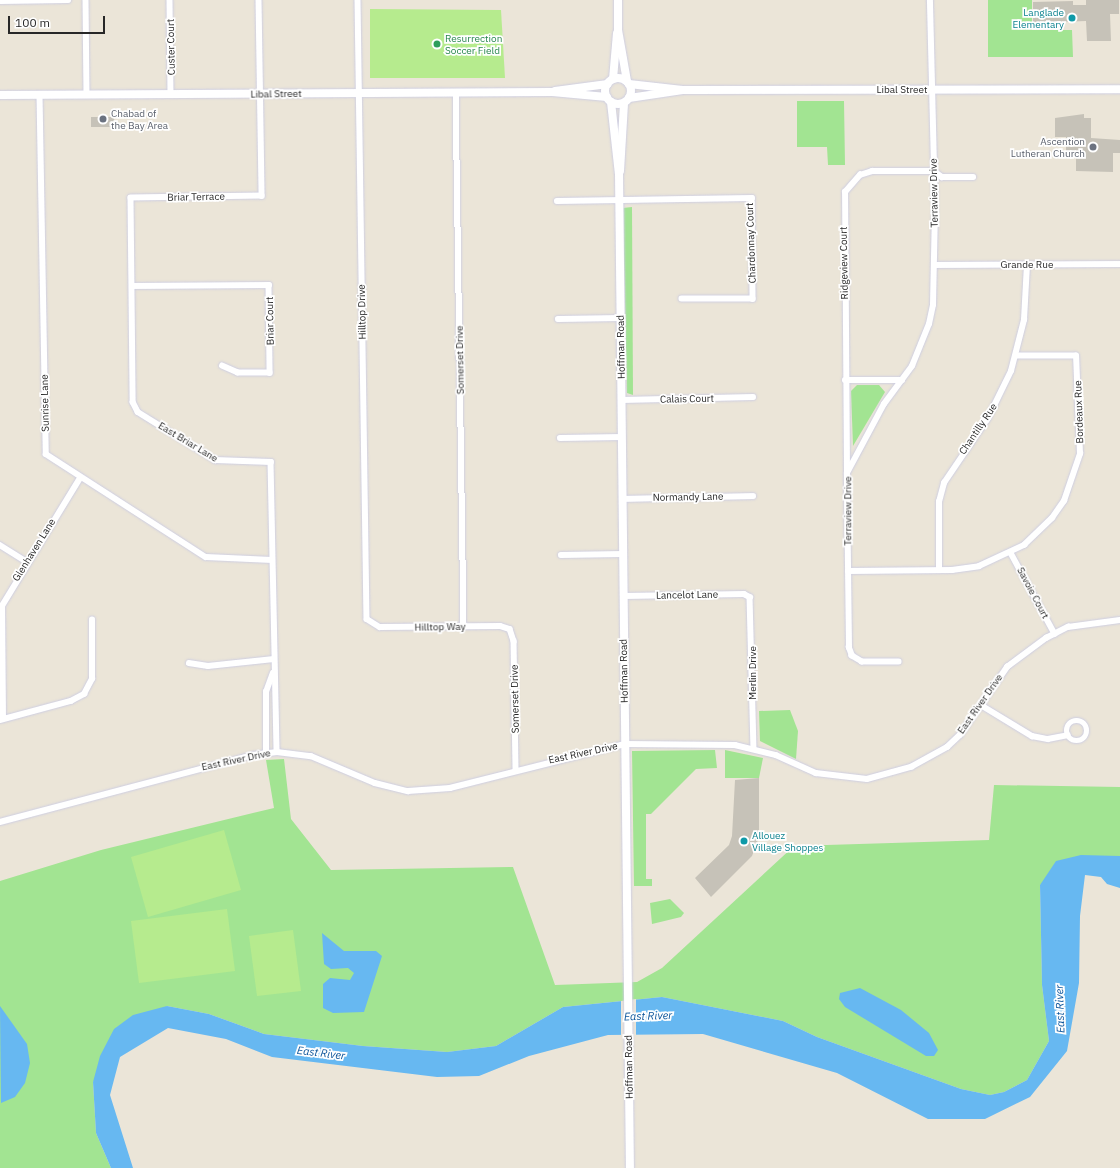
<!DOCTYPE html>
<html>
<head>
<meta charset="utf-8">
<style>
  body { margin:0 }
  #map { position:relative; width:1120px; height:1168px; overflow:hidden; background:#ebe5d8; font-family:"IBM Plex Sans",sans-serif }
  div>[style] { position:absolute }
  .green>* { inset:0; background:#a2e492 }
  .pitch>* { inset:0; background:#b6eb8e }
  .water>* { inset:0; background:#67b8f1 }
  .pier>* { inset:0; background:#ebe5d8 }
  .building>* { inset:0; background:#c6c2b8 }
  .roads { filter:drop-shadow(0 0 1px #cecee1) drop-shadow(0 0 1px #cecee1) }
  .street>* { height:5.5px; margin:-2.75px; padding:0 2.75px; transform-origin:2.75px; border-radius:2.75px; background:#fff }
  .street>.ring { margin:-2.75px; padding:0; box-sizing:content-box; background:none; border:5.5px solid #fff; border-radius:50% }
  .secondary>* { height:8px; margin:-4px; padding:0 4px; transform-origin:4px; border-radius:4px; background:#fff }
  .secondary>.ring { margin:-4px; padding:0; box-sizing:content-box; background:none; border:8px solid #fff; border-radius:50% }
  .dots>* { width:11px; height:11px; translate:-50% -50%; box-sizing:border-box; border:2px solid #fff; border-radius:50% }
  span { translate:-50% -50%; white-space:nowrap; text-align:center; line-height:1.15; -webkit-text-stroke:3.5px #fff; paint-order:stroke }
  .culture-label { font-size:10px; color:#0d838f }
  .right { translate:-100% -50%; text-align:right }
  .left { translate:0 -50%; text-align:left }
  .leisure-label { font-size:10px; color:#27864d }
  .street-label { font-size:10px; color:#272727 }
  .worship-label { font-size:10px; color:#5b616d }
  .water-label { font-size:11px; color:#0a5399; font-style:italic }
  .scale { position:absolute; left:8px; top:16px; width:97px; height:18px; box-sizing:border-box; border:2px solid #272727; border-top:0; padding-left:5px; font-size:12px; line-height:14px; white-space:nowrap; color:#272727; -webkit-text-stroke:3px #fff; paint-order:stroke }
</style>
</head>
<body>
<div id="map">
  <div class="green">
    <i style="clip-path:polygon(988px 0,1032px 0,1032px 30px,1072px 30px,1073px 57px,988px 57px)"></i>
    <i style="clip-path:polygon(797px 101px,844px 101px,845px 165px,828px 165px,827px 147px,797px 147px)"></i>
    <i style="clip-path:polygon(632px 207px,633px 395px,627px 393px,623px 208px)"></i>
    <i style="clip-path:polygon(857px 385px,879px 385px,885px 392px,853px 446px,851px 391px)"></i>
    <i style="clip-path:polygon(790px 710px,798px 731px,796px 759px,760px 741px,759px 711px)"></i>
    <i style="clip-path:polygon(715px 750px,717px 768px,696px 769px,651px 814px,646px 814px,646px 879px,652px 879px,652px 886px,634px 886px,632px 751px)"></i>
    <i style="clip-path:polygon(725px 750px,763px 758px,759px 778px,725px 778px)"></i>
    <i style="clip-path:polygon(284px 759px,291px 819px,331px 870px,513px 867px,555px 985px,637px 982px,662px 968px,794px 846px,989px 840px,994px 785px,1120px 787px,1120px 856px,1040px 885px,1042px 985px,1049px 1041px,1027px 1080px,1004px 1092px,990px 1095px,961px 1089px,817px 1037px,783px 1021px,662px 997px,563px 1007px,496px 1046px,447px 1052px,363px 1046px,264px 1034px,209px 1014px,167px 1006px,93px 1082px,96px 1133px,111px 1168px,0 1168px,0 881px,101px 850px,274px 808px,266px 760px)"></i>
    <i style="clip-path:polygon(670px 899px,684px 913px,681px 917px,652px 924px,650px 903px)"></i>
  </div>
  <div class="pitch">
    <i style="clip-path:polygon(370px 9px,501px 10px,505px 78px,370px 78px)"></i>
    <i style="clip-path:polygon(224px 830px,241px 890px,148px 917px,131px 857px)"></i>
    <i style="clip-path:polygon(227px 909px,235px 971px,139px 983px,131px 921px)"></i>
    <i style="clip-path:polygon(293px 930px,301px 991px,257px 996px,249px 936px)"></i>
  </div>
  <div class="water">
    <i style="clip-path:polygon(1081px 855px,1120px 856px,1120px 888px,1107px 884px,1101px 877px,1085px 875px,1080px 916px,1079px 983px,1067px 1051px,1030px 1097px,985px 1119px,928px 1119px,837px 1073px,703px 1034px,608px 1035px,529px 1056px,479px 1076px,437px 1077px,272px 1057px,226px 1039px,168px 1028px,120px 1057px,110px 1095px,133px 1168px,111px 1168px,96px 1133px,93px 1082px,100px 1056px,114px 1029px,133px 1015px,167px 1006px,209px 1014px,264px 1034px,363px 1046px,447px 1052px,496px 1046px,563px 1007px,662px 997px,783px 1021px,817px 1037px,961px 1089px,990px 1095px,1004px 1092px,1027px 1080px,1049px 1041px,1042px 985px,1040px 885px,1056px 861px)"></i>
    <i style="clip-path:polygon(322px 933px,344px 951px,376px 951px,382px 956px,364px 1012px,333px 1013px,323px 1008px,323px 984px,330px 978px,350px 980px,354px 973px,348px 968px,331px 969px,324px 964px)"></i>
    <i style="clip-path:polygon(860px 988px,901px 1010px,929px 1033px,938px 1050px,934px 1056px,926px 1056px,845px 1007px,839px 999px,840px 993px)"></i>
    <i style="clip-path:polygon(0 1006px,27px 1044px,30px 1063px,25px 1083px,15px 1097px,1px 1103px)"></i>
  </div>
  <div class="pier">
    <i style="clip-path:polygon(636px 999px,636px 1036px,621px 1036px,621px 1001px)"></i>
  </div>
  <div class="building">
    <i style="clip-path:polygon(1086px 0,1119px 0,1119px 14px,1110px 14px,1111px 41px,1087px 41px,1086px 21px,1033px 23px,1033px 2px,1073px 1px,1073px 5px,1086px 5px)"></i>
    <i style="clip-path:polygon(1084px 114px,1084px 118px,1091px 118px,1091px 138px,1120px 140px,1120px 153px,1113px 153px,1113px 172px,1076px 171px,1076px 154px,1066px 154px,1066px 137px,1055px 137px,1055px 118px)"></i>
    <i style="clip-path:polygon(91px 117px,114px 117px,115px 127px,91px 127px)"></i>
    <i style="clip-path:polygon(759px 778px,759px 837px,752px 856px,711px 897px,695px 878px,729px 845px,732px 836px,735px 780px)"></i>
  </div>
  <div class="roads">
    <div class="street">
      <i style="left:86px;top:0;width:95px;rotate:89.4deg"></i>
      <i style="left:170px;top:0;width:95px;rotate:89.4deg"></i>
      <i style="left:259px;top:0;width:196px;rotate:89.1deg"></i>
      <i style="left:262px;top:196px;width:131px;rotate:179.1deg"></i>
      <i style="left:131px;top:198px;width:204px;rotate:89.4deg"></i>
      <i style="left:133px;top:402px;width:11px;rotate:63deg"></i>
      <i style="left:138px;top:412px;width:91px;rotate:31.9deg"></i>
      <i style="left:215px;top:460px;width:56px;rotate:2deg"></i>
      <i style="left:271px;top:462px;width:290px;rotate:88.8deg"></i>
      <i style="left:358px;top:0;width:619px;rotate:89.17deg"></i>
      <i style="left:367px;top:619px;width:15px;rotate:32deg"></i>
      <i style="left:380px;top:627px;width:120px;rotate:-0.5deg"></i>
      <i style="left:500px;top:626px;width:10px;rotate:17deg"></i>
      <i style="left:510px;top:629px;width:13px;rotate:72deg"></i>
      <i style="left:514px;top:641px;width:129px;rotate:89.1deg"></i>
      <i style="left:0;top:1px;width:68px;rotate:-0.8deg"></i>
      <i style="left:456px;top:93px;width:533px;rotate:89.14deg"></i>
      <i style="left:40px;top:95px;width:359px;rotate:89deg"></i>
      <i style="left:46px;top:454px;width:190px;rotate:32.8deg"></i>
      <i style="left:206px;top:557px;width:66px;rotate:2.6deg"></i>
      <i style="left:557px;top:201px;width:195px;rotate:-0.9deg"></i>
      <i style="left:752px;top:198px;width:101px;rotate:89.4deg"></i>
      <i style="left:753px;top:299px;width:71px;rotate:180deg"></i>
      <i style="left:935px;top:265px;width:185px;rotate:-0.3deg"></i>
      <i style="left:132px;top:286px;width:137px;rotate:-0.4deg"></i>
      <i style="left:269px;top:285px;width:88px;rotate:89.3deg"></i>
      <i style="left:270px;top:373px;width:32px;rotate:180deg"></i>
      <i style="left:238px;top:373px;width:17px;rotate:-156deg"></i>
      <i style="left:558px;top:319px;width:63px;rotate:-0.9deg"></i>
      <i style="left:845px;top:380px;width:57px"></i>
      <i style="left:622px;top:400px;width:131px;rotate:-1.3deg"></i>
      <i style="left:560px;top:438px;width:62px;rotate:-0.9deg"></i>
      <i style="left:847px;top:471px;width:279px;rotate:-90.4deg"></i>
      <i style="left:845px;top:192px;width:23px;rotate:-49deg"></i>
      <i style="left:860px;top:175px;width:13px;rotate:-18deg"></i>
      <i style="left:872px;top:171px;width:62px"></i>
      <i style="left:934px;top:171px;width:10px;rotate:37deg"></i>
      <i style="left:942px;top:177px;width:31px"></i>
      <i style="left:623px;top:499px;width:130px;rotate:-1.3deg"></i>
      <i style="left:0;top:545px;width:32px;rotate:32deg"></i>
      <i style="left:1011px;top:553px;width:92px;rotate:61.5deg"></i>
      <i style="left:561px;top:555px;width:62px;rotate:-0.9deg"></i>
      <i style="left:939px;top:570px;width:68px;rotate:-90deg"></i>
      <i style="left:939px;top:502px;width:20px;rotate:-75deg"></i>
      <i style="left:944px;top:483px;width:78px;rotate:-55.9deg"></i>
      <i style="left:988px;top:418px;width:52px;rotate:-63.9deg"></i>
      <i style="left:1011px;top:371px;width:53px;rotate:-75.7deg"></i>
      <i style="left:1024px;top:320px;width:55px;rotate:-86.9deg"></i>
      <i style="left:848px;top:571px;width:104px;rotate:-0.6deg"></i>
      <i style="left:952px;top:570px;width:27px;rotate:-8deg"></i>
      <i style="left:979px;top:566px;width:50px;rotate:-25deg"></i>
      <i style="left:1024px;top:545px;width:39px;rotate:-44deg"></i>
      <i style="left:1052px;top:518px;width:21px;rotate:-55deg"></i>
      <i style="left:1064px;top:501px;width:50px;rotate:-71.2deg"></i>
      <i style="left:1080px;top:454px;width:98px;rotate:-92.3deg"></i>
      <i style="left:1076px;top:356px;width:60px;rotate:180deg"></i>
      <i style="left:624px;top:596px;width:120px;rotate:-1deg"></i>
      <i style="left:744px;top:594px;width:7px;rotate:27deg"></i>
      <i style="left:750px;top:597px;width:152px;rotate:88.5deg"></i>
      <i style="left:899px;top:662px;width:37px;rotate:180deg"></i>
      <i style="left:862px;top:662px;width:12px;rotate:-149deg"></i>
      <i style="left:852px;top:656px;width:9px;rotate:-111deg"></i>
      <i style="left:849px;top:648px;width:175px;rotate:-90.7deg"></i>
      <i style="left:847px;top:473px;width:78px;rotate:-61.8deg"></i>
      <i style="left:884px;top:404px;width:47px;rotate:-53.6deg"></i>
      <i style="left:912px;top:366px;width:45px;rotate:-68deg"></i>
      <i style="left:929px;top:324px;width:19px;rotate:-78deg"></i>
      <i style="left:933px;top:305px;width:97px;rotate:-88.8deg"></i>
      <i style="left:935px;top:208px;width:208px;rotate:-91.4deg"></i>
      <i style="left:189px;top:663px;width:19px;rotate:9deg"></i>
      <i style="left:208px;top:666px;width:66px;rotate:-6.1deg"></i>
      <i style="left:981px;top:705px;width:60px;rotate:31.3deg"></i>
      <i style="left:1032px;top:736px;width:16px;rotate:11deg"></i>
      <i style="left:1048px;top:739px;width:20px;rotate:-11deg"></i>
      <i style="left:3px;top:719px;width:113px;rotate:-90.5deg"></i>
      <i style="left:2px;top:606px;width:150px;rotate:-58.6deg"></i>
      <i style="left:0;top:720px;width:73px;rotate:-15deg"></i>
      <i style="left:71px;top:701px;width:15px;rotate:-28deg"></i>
      <i style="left:84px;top:694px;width:17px;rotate:-62deg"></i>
      <i style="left:92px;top:679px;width:59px;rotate:-90deg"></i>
      <i class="ring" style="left:1067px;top:721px;width:14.5px;height:14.5px"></i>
      <i style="left:266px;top:753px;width:61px;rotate:-90deg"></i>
      <i style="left:266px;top:692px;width:20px;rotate:-70deg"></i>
      <i style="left:0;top:822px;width:262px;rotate:-14.8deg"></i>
      <i style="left:253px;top:755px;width:24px;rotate:-7deg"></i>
      <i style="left:277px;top:752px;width:34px;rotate:7deg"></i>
      <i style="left:311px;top:756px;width:69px;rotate:22.9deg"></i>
      <i style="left:375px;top:783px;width:34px;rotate:14deg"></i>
      <i style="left:408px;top:791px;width:42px;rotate:-4.1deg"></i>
      <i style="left:450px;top:788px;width:180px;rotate:-14.1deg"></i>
      <i style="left:625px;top:744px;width:110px;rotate:0.5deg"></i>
      <i style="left:735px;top:745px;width:42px;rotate:13.7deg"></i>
      <i style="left:776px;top:755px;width:44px;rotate:24.2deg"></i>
      <i style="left:816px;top:773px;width:51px;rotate:6.7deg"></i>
      <i style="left:867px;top:779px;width:46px;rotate:-15.3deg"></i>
      <i style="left:911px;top:767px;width:41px;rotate:-29.1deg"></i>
      <i style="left:947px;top:747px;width:18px;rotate:-43deg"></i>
      <i style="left:960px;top:735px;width:83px;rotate:-55.3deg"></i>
      <i style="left:1007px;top:667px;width:49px;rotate:-36.6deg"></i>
      <i style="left:1046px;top:638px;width:25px;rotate:-27deg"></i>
      <i style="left:1068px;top:627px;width:52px;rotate:-7.7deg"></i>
    </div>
    <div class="secondary">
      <i style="left:618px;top:0;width:30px;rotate:90deg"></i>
      <i style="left:618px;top:30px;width:52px;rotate:80deg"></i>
      <i class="ring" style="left:605px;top:78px;width:18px;height:18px"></i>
      <i style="left:613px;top:79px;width:46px;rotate:-85deg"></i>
      <i style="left:629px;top:84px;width:54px;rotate:6.3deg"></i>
      <i style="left:555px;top:91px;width:53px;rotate:-7.5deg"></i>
      <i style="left:0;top:95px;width:552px;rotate:-0.31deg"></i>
      <i style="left:552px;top:92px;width:55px;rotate:5.2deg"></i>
      <i style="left:629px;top:98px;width:56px;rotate:-8.3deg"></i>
      <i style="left:684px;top:90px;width:436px;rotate:-0.1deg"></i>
      <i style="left:611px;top:102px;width:72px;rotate:83.7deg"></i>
      <i style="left:619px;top:174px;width:994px;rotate:89.37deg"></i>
      <i style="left:620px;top:171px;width:68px;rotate:-86.6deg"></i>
    </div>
  </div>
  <div class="dots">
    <i style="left:1072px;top:18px;background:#0f9aa8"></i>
    <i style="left:437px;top:44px;background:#2e9e5b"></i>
    <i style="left:103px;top:119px;background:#6b7280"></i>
    <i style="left:1093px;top:147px;background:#6b7280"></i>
    <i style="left:744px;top:841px;background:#0f9aa8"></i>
  </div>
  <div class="culture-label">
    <span class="right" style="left:1064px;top:18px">Langlade<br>Elementary</span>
    <span class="left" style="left:752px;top:841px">Allouez<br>Village Shoppes</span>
  </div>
  <div class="leisure-label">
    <span class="left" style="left:445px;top:44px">Resurrection<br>Soccer Field</span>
  </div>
  <div class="street-label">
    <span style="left:171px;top:47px;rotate:-91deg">Custer Court</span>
    <span style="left:902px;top:90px">Libal Street</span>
    <span style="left:276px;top:94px;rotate:-1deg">Libal Street</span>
    <span style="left:934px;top:193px;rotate:-91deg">Terraview Drive</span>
    <span style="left:196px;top:197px;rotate:-1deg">Briar Terrace</span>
    <span style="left:751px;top:243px;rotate:-92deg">Chardonnay Court</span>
    <span style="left:844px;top:263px;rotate:-91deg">Ridgeview Court</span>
    <span style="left:1027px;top:265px">Grande Rue</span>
    <span style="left:362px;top:312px;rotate:-91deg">Hilltop Drive</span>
    <span style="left:270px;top:321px;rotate:-91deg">Briar Court</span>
    <span style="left:621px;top:347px;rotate:-91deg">Hoffman Road</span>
    <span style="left:460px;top:360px;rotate:-91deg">Somerset Drive</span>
    <span style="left:687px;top:399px;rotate:-1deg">Calais Court</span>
    <span style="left:45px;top:403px;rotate:-91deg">Sunrise Lane</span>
    <span style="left:1079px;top:412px;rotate:-92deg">Bordeaux Rue</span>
    <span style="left:978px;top:429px;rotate:-56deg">Chantilly Rue</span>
    <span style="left:188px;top:442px;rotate:31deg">East Briar Lane</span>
    <span style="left:688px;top:497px;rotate:-1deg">Normandy Lane</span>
    <span style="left:848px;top:511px;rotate:-90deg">Terraview Drive</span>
    <span style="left:34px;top:550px;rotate:-58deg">Glenhaven Lane</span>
    <span style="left:1033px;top:593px;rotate:62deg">Savoie Court</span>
    <span style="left:687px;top:595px;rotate:-1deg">Lancelot Lane</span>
    <span style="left:440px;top:627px;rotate:-1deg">Hilltop Way</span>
    <span style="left:624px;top:671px;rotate:-91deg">Hoffman Road</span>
    <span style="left:753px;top:673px;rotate:-90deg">Merlin Drive</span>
    <span style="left:515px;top:699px;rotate:-91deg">Somerset Drive</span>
    <span style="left:980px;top:704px;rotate:-55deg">East River Drive</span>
    <span style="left:583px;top:753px;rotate:-12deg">East River Drive</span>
    <span style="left:236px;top:760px;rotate:-12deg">East River Drive</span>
    <span style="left:629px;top:1067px;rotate:-91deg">Hoffman Road</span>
  </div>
  <div class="worship-label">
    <span class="left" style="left:111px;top:119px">Chabad of<br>the Bay Area</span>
    <span class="right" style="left:1085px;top:147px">Ascention<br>Lutheran Church</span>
  </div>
  <div class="water-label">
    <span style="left:1060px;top:1009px;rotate:-92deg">East River</span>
    <span style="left:648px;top:1016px;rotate:-2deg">East River</span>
    <span style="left:321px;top:1053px;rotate:7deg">East River</span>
  </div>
  <div class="scale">100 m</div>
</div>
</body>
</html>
